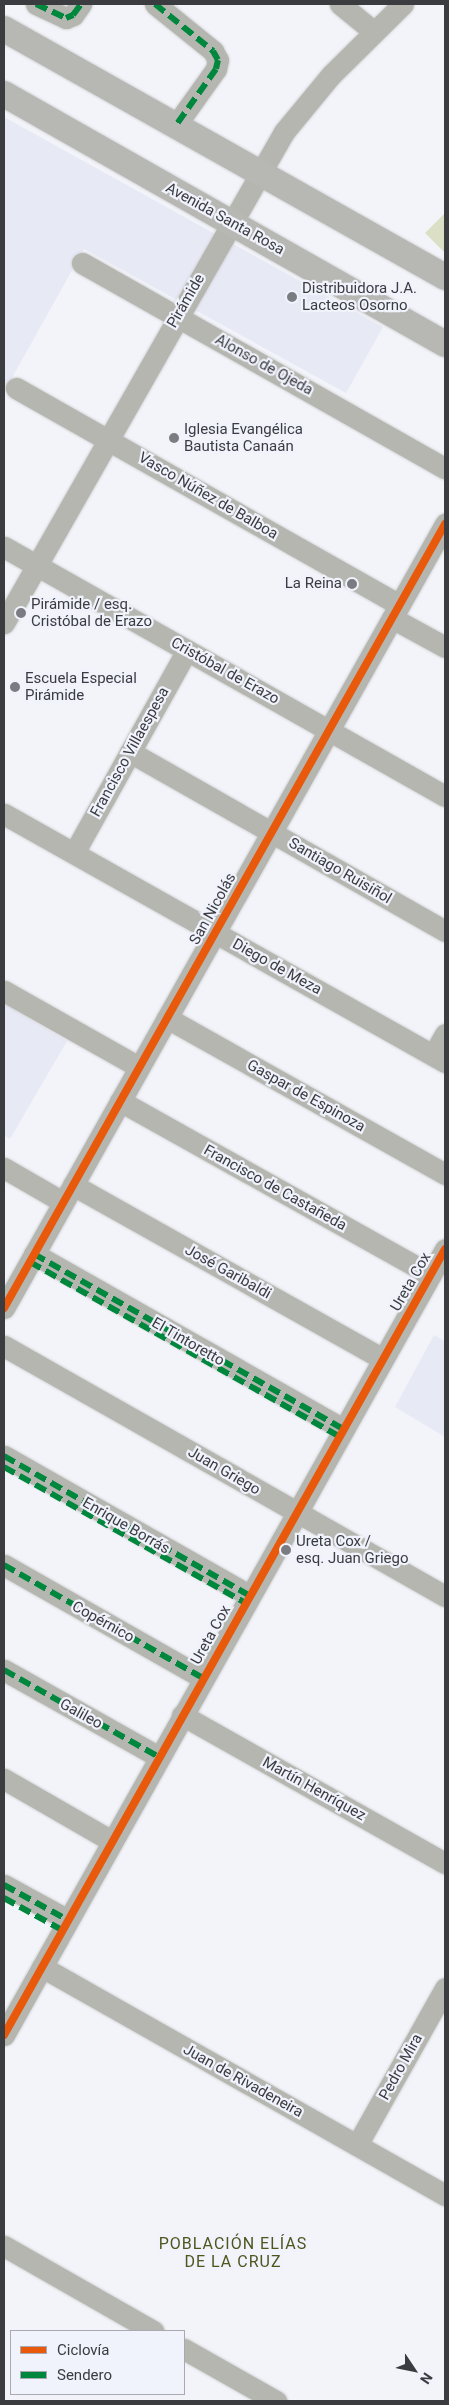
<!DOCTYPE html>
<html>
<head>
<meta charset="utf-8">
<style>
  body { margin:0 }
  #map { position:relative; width:449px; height:2405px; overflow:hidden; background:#f3f4f9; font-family:Roboto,sans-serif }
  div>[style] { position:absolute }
  .built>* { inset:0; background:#e7e9f5 }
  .green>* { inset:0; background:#dbdfc6 }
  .roads { filter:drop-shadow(0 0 1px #cfd0d3) drop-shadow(0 0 1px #cfd0d3) }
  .minor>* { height:21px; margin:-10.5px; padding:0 10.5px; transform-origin:10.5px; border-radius:10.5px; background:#b4b6af }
  .major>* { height:26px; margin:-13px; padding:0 13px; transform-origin:13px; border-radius:13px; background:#b7b8b3 }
  .quiet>* { height:6px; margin-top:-3px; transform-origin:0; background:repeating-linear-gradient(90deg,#00873e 0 12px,transparent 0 18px) }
  .cycleway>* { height:8px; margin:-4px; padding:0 4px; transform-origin:4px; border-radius:4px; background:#e8590c }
  .dots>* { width:14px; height:14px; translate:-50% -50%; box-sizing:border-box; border:2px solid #f0f2fc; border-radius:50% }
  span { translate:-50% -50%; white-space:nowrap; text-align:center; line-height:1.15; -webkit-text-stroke:4.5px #f0f2fc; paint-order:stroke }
  .street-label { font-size:15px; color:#3b3c40 }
  .poi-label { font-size:15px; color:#3b3c40 }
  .left { translate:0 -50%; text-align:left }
  .right { translate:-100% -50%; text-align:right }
  .neighbourhood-label { font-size:16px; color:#50551c; letter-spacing:1px }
  .frame { position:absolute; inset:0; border:5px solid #3b3c40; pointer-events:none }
  .legend { position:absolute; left:10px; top:2330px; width:175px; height:65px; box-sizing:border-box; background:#f0f2fc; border:1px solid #a8a9b1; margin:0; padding:6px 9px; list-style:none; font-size:15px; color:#3b3c40 }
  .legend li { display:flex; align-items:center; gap:10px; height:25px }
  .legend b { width:25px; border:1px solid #a8a9b1 }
  .north { position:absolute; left:389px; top:2345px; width:50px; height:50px; -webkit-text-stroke:4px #f0f2fc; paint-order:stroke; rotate:124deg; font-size:14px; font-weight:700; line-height:20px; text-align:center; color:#3b3c40 }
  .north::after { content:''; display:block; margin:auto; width:18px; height:22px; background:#3b3c40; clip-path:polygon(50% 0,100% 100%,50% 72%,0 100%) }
</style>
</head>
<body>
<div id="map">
  <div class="built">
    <i style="clip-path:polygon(4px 117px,383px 327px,346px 393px,84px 249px,4px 392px)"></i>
    <i style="clip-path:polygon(4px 1004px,67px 1041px,10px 1139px,4px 1135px)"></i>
    <i style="clip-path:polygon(434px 1335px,445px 1341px,445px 1437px,395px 1407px)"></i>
  </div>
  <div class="green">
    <i style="clip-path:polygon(445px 213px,445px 253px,425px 233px)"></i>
  </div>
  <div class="roads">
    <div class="minor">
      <i style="left:36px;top:4px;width:33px;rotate:25deg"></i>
      <i style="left:66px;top:18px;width:8px;rotate:-23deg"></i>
      <i style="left:73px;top:15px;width:14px;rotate:-54deg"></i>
      <i style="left:155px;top:4px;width:75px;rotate:39deg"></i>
      <i style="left:213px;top:51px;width:10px;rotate:61deg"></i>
      <i style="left:218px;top:60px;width:9px;rotate:103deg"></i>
      <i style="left:216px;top:69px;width:69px;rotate:125.5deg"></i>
      <i style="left:340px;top:4px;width:43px;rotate:39.3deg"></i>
      <i style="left:82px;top:263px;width:417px;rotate:29.5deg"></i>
      <i style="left:16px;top:388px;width:440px;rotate:29.5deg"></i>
      <i style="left:4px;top:547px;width:506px;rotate:29.45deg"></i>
      <i style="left:392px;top:618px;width:60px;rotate:28.7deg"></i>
      <i style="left:4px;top:623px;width:565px;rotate:-60.31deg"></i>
      <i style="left:284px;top:132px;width:74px;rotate:-50.5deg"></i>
      <i style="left:331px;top:75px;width:101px;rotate:-44.6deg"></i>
      <i style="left:130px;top:752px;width:362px;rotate:29.6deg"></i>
      <i style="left:4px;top:814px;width:506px;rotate:29.35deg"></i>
      <i style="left:74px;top:853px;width:232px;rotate:-60.9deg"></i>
      <i style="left:4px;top:991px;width:155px;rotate:29.4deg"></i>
      <i style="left:167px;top:1018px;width:319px;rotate:29.3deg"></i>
      <i style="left:433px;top:1055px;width:24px;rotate:-60deg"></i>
      <i style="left:120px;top:1101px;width:356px;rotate:29.2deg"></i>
      <i style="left:4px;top:1168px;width:68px;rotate:30deg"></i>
      <i style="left:73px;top:1185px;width:355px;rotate:29.3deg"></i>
      <i style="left:34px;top:1254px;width:355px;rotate:29.5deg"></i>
      <i style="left:4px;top:1308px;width:900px;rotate:-60.64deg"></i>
      <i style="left:4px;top:1346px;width:507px;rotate:29.55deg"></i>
      <i style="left:4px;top:1456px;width:282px;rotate:29.6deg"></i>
      <i style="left:4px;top:1565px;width:229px;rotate:29.6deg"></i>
      <i style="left:4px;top:1670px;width:178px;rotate:29.3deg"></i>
      <i style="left:182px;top:1715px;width:302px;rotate:29.4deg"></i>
      <i style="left:4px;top:1779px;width:125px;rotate:29.9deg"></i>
      <i style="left:4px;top:1885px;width:73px;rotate:28.7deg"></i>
      <i style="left:42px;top:1967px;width:463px;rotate:29.5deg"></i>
      <i style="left:4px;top:2035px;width:901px;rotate:-60.7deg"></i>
      <i style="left:357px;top:2145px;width:180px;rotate:-60.7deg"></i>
      <i style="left:4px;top:2246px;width:172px;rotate:29.7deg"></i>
      <i style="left:184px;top:2349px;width:106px;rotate:29.5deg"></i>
    </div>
    <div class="major">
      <i style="left:4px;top:29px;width:506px;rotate:29.35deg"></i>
      <i style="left:4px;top:94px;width:507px;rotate:29.55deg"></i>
    </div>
  </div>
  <div class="quiet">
    <i style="left:36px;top:4px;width:33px;rotate:25deg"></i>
    <i style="left:66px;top:18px;width:8px;rotate:-23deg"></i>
    <i style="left:73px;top:15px;width:14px;rotate:-54deg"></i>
    <i style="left:155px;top:4px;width:75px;rotate:39deg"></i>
    <i style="left:213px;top:51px;width:10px;rotate:61deg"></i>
    <i style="left:218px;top:60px;width:9px;rotate:103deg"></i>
    <i style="left:216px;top:69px;width:69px;rotate:125.5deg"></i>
    <i style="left:34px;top:1254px;width:355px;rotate:29.5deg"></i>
    <i style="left:30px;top:1262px;width:355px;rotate:29.4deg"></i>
    <i style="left:4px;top:1456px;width:282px;rotate:29.6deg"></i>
    <i style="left:4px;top:1467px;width:277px;rotate:29.4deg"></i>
    <i style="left:4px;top:1565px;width:229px;rotate:29.6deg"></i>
    <i style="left:4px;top:1670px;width:178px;rotate:29.3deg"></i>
    <i style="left:4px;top:1885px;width:73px;rotate:28.7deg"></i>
    <i style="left:4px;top:1898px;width:66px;rotate:28.9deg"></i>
  </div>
  <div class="cycleway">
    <i style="left:4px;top:1308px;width:900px;rotate:-60.64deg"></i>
    <i style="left:4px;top:2035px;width:901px;rotate:-60.7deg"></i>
  </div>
  <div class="dots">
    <i style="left:292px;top:297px;background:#7b7c81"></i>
    <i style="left:174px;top:438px;background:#7b7c81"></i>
    <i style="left:352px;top:584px;background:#7b7c81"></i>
    <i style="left:21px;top:613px;background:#7b7c81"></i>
    <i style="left:15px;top:687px;background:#7b7c81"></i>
    <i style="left:286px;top:1550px;background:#7b7c81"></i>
  </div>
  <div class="street-label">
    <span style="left:225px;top:219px;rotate:29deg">Avenida Santa Rosa</span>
    <span style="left:186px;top:301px;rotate:-60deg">Pirámide</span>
    <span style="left:264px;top:365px;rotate:29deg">Alonso de Ojeda</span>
    <span style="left:208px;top:496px;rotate:30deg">Vasco Núñez de Balboa</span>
    <span style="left:225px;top:671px;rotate:29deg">Cristóbal de Erazo</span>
    <span style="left:130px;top:752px;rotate:-61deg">Francisco Villaespesa</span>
    <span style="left:340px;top:871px;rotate:30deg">Santiago Ruisiñol</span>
    <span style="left:213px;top:909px;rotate:-61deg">San Nicolás</span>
    <span style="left:277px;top:967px;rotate:29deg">Diego de Meza</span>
    <span style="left:306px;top:1096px;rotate:29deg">Gaspar de Espinoza</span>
    <span style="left:275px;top:1188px;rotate:29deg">Francisco de Castañeda</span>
    <span style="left:228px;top:1272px;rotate:29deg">José Garibaldi</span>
    <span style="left:411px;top:1282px;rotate:-60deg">Ureta Cox</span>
    <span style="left:188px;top:1342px;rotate:30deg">El Tintoretto</span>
    <span style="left:224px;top:1471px;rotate:30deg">Juan Griego</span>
    <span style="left:126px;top:1526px;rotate:30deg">Enrique Borrás</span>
    <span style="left:103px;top:1622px;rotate:29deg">Copérnico</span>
    <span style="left:211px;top:1635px;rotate:-61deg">Ureta Cox</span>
    <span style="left:81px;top:1714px;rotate:29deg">Galileo</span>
    <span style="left:314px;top:1789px;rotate:29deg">Martín Henríquez</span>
    <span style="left:401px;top:2067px;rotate:-61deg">Pedro Mira</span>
    <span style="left:243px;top:2081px;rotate:29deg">Juan de Rivadeneira</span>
  </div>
  <div class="poi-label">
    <span class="left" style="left:302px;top:297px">Distribuidora J.A.<br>Lacteos Osorno</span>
    <span class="left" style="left:184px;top:438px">Iglesia Evangélica<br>Bautista Canaán</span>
    <span class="right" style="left:342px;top:584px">La Reina</span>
    <span class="left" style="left:31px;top:613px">Pirámide / esq.<br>Cristóbal de Erazo</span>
    <span class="left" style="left:25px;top:687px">Escuela Especial<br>Pirámide</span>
    <span class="left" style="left:296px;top:1550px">Ureta Cox /<br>esq. Juan Griego</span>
  </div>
  <div class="neighbourhood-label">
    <span style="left:233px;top:2253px">POBLACIÓN ELÍAS<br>DE LA CRUZ</span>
  </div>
  <div class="frame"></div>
  <ul class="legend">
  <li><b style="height:6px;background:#e8590c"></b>Ciclovía</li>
  <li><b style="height:6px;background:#00873e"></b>Sendero</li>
  </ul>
  <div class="north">N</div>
</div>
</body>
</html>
